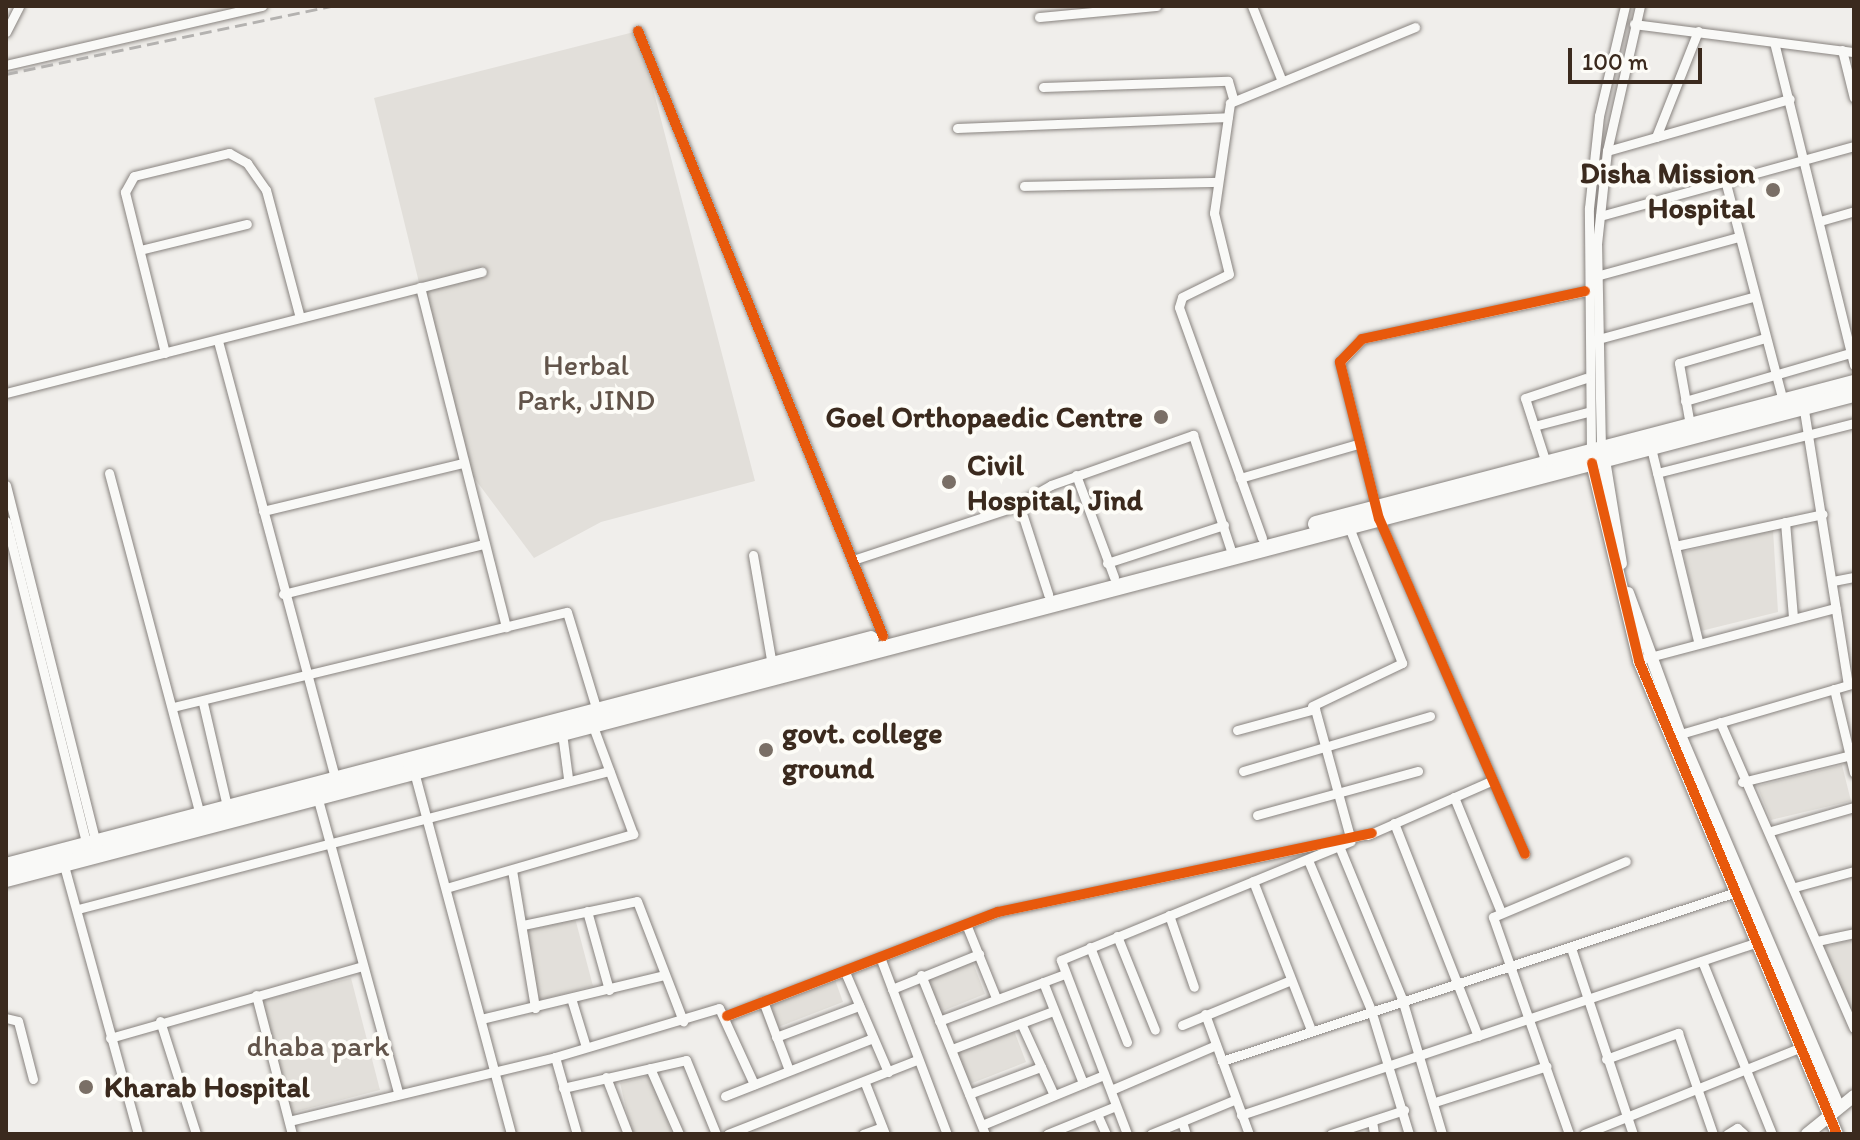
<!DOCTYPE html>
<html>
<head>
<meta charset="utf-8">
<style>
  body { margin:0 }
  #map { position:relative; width:1860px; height:1140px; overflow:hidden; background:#f0eeeb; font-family:Itim,sans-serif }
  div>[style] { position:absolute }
  .green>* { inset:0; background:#e2dfda }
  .roads { filter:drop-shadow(0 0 2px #88837f) drop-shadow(0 0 2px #88837f) }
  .street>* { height:9px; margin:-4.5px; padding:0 4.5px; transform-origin:4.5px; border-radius:4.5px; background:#f9f9f7 }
  .secondary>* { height:12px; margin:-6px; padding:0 6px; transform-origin:6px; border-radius:6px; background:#f9f9f7 }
  .highway>* { height:16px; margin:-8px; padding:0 8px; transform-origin:8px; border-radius:8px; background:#f9f9f7 }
  .rail>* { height:3px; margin-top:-1.5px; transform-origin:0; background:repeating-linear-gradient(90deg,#b4b2b0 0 12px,transparent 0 18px) }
  .cycleway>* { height:10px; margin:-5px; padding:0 5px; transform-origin:5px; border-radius:5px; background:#e8590c }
  .dots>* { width:22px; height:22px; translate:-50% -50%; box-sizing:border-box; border:4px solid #fdfcf7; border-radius:50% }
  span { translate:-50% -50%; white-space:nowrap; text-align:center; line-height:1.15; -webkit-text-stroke:8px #fdfcf7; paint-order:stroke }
  .poi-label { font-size:30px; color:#3b2a1e; font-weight:700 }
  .right { translate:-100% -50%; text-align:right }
  .left { translate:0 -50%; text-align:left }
  .park-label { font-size:30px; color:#62544a }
  .frame { position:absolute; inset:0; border:8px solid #3b2a1e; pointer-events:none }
  .scale { position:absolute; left:1568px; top:48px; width:134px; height:36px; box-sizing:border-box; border:4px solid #3b2a1e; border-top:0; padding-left:10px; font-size:24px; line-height:28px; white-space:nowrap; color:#3b2a1e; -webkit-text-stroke:6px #fdfcf7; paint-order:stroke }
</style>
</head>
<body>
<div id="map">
  <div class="green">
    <i style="clip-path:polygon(638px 31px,755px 481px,601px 522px,534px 558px,463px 463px,374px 98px)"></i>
    <i style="clip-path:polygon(1773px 530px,1778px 612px,1701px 631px,1683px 552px)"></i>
    <i style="clip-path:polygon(1842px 765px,1851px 801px,1771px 820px,1757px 786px)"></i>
    <i style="clip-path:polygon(575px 918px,593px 986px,540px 1000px,522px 932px)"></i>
    <i style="clip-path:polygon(1854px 939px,1854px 1009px,1850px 1010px,1824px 947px)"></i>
    <i style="clip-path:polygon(971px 958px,985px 994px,933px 1015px,918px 979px)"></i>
    <i style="clip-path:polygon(834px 977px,843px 1002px,768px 1031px,759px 1006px)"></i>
    <i style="clip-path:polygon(351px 978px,380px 1090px,284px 1115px,256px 1002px)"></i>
    <i style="clip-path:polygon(1013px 1028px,1026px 1062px,965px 1086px,951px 1052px)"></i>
    <i style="clip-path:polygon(651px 1075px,672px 1134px,632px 1134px,620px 1083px)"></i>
  </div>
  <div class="roads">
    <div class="street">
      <i style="left:1252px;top:6px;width:79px;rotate:68.3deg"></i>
      <i style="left:1039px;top:17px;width:118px;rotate:-5.4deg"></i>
      <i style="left:1634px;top:24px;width:222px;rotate:7.3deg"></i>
      <i style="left:638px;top:31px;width:653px;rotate:67.95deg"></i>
      <i style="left:6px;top:32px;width:29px;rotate:-63deg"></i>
      <i style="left:1774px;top:42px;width:333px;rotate:76.1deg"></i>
      <i style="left:1842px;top:50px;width:49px;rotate:76deg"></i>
      <i style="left:6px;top:65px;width:263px;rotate:-13deg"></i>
      <i style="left:1043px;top:87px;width:185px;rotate:-1.9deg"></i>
      <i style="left:1228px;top:81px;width:18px;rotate:74deg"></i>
      <i style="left:957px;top:128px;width:271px;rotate:-2.3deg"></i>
      <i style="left:1656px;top:137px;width:114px;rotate:-68.4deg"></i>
      <i style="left:1607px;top:151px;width:190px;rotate:-15.9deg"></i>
      <i style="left:1725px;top:180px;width:228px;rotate:75.3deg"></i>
      <i style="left:1024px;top:186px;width:194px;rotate:-1.2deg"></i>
      <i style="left:1600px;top:216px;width:263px;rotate:-15.4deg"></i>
      <i style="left:1820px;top:221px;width:35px;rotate:-16deg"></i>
      <i style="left:140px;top:250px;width:110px;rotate:-13.7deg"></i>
      <i style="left:1596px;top:276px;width:148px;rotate:-15.3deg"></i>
      <i style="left:420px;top:287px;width:351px;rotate:75.8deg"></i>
      <i style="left:218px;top:341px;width:457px;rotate:75deg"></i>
      <i style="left:1591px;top:341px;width:168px;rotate:-15.2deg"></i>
      <i style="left:165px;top:353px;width:166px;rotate:-104deg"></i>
      <i style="left:125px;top:192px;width:18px;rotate:-61deg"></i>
      <i style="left:134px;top:176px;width:98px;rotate:-13.6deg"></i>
      <i style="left:229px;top:153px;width:21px;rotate:29deg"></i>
      <i style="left:247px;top:163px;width:33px;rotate:55deg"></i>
      <i style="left:266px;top:190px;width:132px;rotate:75.1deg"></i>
      <i style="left:6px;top:393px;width:491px;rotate:-14.3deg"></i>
      <i style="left:1685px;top:401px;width:176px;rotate:-16.2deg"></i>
      <i style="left:1803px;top:404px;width:284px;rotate:80.9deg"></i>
      <i style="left:1690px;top:425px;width:63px;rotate:-100.1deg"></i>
      <i style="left:1679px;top:363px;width:90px;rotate:-16.2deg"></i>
      <i style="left:1534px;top:426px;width:56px;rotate:-14.5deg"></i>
      <i style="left:1651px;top:448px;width:199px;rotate:76.3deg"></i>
      <i style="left:1601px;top:450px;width:206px;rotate:-91.1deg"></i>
      <i style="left:1597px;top:244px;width:94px;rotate:-83.9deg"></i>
      <i style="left:1607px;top:151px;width:149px;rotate:-77.2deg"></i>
      <i style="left:1591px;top:452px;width:244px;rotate:-90.5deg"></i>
      <i style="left:1589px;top:208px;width:93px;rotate:-83.8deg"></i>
      <i style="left:1599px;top:116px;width:113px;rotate:-76.7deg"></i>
      <i style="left:1546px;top:463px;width:68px;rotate:-107.9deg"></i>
      <i style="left:1525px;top:398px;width:64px;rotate:-18.2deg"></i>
      <i style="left:109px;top:473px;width:358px;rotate:75.1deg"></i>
      <i style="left:1657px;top:473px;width:203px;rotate:-14.2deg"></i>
      <i style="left:1076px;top:475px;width:109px;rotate:69.6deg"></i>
      <i style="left:1240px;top:478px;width:123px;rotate:-16.1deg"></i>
      <i style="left:6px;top:485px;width:372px;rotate:75.9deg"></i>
      <i style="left:1019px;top:504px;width:95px;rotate:72.1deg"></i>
      <i style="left:263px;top:511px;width:206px;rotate:-13.5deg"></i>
      <i style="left:6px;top:521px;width:335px;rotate:76deg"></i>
      <i style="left:1785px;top:522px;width:96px;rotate:85.2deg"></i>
      <i style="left:1262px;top:538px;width:245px;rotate:-109.8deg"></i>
      <i style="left:1179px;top:307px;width:10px;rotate:-73deg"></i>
      <i style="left:1182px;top:297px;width:52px;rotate:-26.1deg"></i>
      <i style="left:1229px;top:274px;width:63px;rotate:-103.8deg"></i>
      <i style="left:1214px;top:213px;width:111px;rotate:-81.7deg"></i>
      <i style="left:1230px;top:103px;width:200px;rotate:-22.3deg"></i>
      <i style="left:1675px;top:546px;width:151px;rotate:-12.2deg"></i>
      <i style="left:753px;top:555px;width:112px;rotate:80.2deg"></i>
      <i style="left:856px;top:559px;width:163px;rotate:-18.2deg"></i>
      <i style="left:1011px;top:508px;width:46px;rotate:-29.9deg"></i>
      <i style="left:1051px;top:485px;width:151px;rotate:-19.4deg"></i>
      <i style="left:1193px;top:435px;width:128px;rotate:71.8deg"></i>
      <i style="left:1107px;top:563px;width:123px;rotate:-18deg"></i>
      <i style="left:1833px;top:581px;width:21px;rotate:-11deg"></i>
      <i style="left:283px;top:594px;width:206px;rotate:-14deg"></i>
      <i style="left:1646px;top:658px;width:196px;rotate:-14.8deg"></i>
      <i style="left:1834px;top:689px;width:86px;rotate:76.6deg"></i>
      <i style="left:203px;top:703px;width:106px;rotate:76.9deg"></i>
      <i style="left:1312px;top:706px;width:100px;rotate:-25.5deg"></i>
      <i style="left:1402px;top:663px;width:146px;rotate:-111.3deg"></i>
      <i style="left:173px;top:707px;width:405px;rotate:-13.6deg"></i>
      <i style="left:567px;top:612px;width:107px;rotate:73.1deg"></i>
      <i style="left:1720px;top:722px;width:334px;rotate:66.4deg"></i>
      <i style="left:1237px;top:730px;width:81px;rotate:-15.1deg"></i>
      <i style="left:1315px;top:709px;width:133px;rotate:74.7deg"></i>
      <i style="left:562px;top:733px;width:45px;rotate:82.4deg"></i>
      <i style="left:1677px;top:735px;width:181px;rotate:-16.3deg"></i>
      <i style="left:413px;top:768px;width:379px;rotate:75deg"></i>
      <i style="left:1243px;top:771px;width:195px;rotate:-16.4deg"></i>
      <i style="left:1742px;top:782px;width:112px;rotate:-13.9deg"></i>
      <i style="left:317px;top:796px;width:308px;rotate:74.7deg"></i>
      <i style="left:1454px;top:797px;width:122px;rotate:67.8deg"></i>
      <i style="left:1257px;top:815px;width:167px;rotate:-15.3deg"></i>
      <i style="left:1394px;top:823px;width:229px;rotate:68.5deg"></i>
      <i style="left:1771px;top:831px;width:86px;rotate:-16.1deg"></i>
      <i style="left:1368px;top:835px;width:134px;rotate:-23.7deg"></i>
      <i style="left:1339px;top:846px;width:165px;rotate:67.6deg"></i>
      <i style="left:1402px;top:999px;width:141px;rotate:73.5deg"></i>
      <i style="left:1525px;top:854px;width:365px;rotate:-113.5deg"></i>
      <i style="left:1379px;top:519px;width:162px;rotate:-104deg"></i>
      <i style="left:1340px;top:362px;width:32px;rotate:-46deg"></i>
      <i style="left:1362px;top:339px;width:228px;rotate:-12.1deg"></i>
      <i style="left:1308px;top:860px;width:163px;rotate:67.2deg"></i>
      <i style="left:1371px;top:1010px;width:130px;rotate:73deg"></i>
      <i style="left:63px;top:862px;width:282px;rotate:74.6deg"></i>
      <i style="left:512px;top:870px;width:140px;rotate:80.5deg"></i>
      <i style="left:1253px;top:881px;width:160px;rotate:68.7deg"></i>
      <i style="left:1795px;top:887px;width:61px;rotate:-15.2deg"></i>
      <i style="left:446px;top:888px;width:195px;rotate:-16.1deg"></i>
      <i style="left:633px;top:834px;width:117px;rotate:-110.4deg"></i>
      <i style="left:78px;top:909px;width:549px;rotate:-14.57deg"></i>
      <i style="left:587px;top:911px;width:82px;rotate:74.4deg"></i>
      <i style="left:1169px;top:915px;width:76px;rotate:70.9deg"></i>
      <i style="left:966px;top:924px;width:80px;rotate:67.9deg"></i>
      <i style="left:523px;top:925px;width:116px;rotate:-11.9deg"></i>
      <i style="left:637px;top:901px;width:129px;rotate:69deg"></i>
      <i style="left:1117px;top:936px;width:101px;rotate:68deg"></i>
      <i style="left:1817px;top:941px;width:38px;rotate:-12deg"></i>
      <i style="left:1090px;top:947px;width:102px;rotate:68.7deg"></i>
      <i style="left:1571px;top:948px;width:196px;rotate:71.6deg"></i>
      <i style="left:880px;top:957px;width:189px;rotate:69.3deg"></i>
      <i style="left:1702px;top:961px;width:187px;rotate:68deg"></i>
      <i style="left:845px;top:972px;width:109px;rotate:66.7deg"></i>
      <i style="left:921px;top:975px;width:171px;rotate:68.1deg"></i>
      <i style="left:1043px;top:982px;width:109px;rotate:68.4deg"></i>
      <i style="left:892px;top:989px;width:94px;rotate:-21.9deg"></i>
      <i style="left:256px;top:995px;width:144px;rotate:75.5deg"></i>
      <i style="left:571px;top:998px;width:51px;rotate:73deg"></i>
      <i style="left:763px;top:1001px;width:74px;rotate:69.4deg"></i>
      <i style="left:1205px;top:1014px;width:128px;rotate:69.9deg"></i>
      <i style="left:727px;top:1016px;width:290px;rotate:-21deg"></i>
      <i style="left:998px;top:912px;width:382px;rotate:-11.9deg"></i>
      <i style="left:6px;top:1018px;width:12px;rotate:14deg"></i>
      <i style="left:18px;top:1021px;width:60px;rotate:75.5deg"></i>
      <i style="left:481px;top:1019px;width:188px;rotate:-13.5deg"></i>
      <i style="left:160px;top:1021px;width:119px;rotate:72.3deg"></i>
      <i style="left:939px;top:1021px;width:131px;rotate:-20.5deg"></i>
      <i style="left:1021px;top:1023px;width:79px;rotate:65.4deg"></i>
      <i style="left:1182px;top:1025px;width:118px;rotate:-22.4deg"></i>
      <i style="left:776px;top:1037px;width:89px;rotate:-20.5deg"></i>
      <i style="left:110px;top:1038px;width:260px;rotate:-15.9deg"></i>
      <i style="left:952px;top:1049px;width:108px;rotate:-20.6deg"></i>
      <i style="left:555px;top:1057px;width:80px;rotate:74.1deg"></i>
      <i style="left:1606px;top:1059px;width:77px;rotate:-19.9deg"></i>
      <i style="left:1678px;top:1033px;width:107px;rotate:70.9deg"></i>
      <i style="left:1222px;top:1061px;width:544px;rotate:-18.2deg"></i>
      <i style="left:650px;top:1068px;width:72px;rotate:66.3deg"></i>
      <i style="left:606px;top:1077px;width:61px;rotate:68.9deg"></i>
      <i style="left:865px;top:1083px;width:55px;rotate:68.6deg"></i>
      <i style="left:563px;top:1088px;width:126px;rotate:-12.8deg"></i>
      <i style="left:686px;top:1060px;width:80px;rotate:67.9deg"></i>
      <i style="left:1111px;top:1090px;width:114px;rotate:-23.2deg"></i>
      <i style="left:969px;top:1094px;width:77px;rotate:-20.6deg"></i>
      <i style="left:725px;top:1096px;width:159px;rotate:-21.4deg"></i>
      <i style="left:1438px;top:1101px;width:114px;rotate:-17.8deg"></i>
      <i style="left:1097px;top:1114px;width:22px;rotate:66deg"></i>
      <i style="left:1241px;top:1115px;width:545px;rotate:-18.5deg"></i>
      <i style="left:289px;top:1121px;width:274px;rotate:-13.5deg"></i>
      <i style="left:555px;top:1057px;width:171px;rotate:-16.6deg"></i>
      <i style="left:719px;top:1008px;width:84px;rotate:65.3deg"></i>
      <i style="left:1372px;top:1121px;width:13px;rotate:81deg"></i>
      <i style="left:1182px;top:1122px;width:13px;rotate:72deg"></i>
      <i style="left:982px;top:1125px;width:132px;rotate:-22.3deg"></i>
      <i style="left:728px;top:1134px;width:203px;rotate:-21.4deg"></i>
      <i style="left:863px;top:1134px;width:20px;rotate:-20deg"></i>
      <i style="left:1047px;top:1134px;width:74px;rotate:-22.1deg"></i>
      <i style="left:1127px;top:1134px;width:186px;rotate:-110.8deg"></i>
      <i style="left:1061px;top:960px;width:313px;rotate:-22.3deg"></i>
      <i style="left:1151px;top:1134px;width:90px;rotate:-22.3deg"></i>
      <i style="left:1331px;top:1134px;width:77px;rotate:-18.2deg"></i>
      <i style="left:1569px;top:1134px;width:230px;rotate:-109.3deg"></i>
      <i style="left:1493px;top:917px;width:144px;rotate:-22.8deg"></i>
      <i style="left:1584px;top:1134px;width:234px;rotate:-21.8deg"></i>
      <i style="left:1727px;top:1134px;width:12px;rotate:-31deg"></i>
      <i style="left:1737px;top:1128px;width:9px;rotate:41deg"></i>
    </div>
    <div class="secondary">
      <i style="left:1604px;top:460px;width:105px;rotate:80.7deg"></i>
      <i style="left:1592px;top:463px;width:204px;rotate:76.6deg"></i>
      <i style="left:1639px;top:661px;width:513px;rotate:67.29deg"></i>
      <i style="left:1628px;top:593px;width:151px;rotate:69.9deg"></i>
      <i style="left:1680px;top:735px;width:405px;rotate:66.9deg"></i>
      <i style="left:1807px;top:1134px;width:60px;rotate:-39deg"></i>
    </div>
    <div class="highway">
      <i style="left:1316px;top:524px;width:556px;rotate:-14.69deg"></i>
      <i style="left:6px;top:866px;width:894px;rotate:-14.7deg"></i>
      <i style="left:6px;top:879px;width:1911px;rotate:-14.71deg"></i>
    </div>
  </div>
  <div class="rail">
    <i style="left:6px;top:74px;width:333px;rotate:-11.8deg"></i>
  </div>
  <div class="cycleway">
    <i style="left:638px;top:31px;width:653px;rotate:67.95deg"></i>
    <i style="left:1592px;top:463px;width:204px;rotate:76.6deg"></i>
    <i style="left:1639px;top:661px;width:513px;rotate:67.29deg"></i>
    <i style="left:1525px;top:854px;width:365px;rotate:-113.5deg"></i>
    <i style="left:1379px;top:519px;width:162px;rotate:-104deg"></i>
    <i style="left:1340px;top:362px;width:32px;rotate:-46deg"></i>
    <i style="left:1362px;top:339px;width:228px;rotate:-12.1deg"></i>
    <i style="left:727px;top:1016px;width:290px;rotate:-21deg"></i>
    <i style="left:998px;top:912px;width:382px;rotate:-11.9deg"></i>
  </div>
  <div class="dots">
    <i style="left:1773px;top:190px;background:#7a6f66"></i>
    <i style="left:1161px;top:417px;background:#7a6f66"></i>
    <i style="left:949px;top:482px;background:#7a6f66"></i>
    <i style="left:766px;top:750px;background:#7a6f66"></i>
    <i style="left:86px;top:1087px;background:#7a6f66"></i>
  </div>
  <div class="poi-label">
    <span class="right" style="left:1755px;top:190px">Disha Mission<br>Hospital</span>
    <span class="right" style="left:1143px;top:417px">Goel Orthopaedic Centre</span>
    <span class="left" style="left:967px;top:482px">Civil<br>Hospital, Jind</span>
    <span class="left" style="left:782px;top:750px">govt. college<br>ground</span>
    <span class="left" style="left:104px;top:1087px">Kharab Hospital</span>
  </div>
  <div class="park-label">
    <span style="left:586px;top:382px">Herbal<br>Park, JIND</span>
    <span style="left:318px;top:1046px">dhaba park</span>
  </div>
  <div class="frame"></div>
  <div class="scale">100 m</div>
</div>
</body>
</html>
